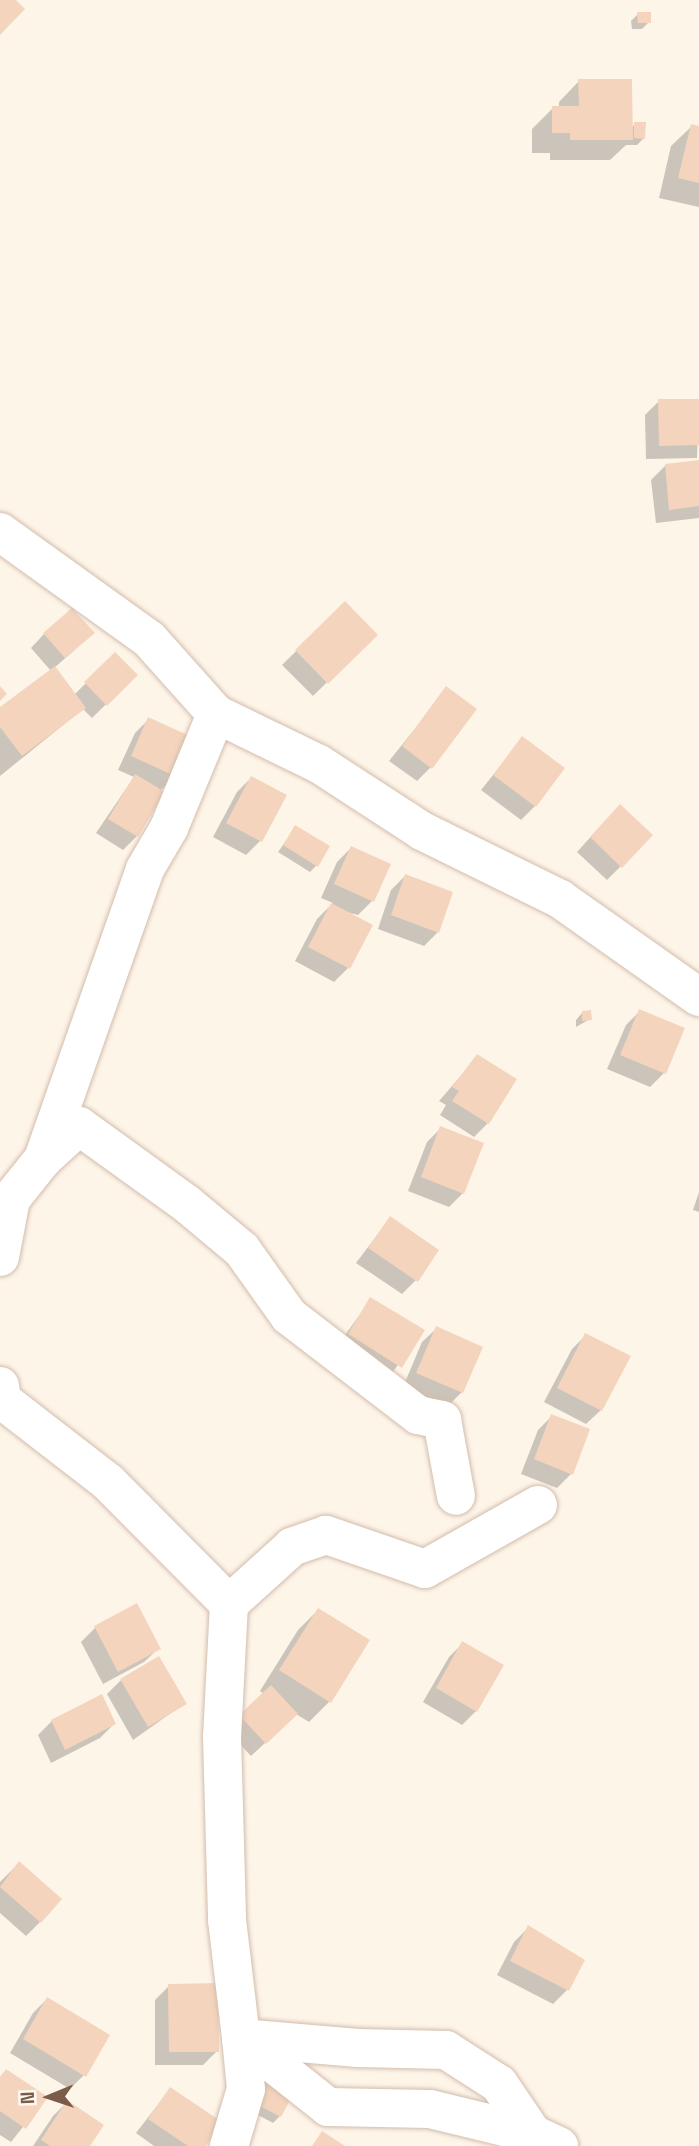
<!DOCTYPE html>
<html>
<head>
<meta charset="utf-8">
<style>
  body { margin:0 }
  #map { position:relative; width:699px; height:2146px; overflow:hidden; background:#fef5e9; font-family:"Space Grotesk",sans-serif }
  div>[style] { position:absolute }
  .shadow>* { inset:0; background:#0003 }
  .building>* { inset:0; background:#f5d4be }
  .roads { filter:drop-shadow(0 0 2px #d2bdac) drop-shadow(0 0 2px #d2bdac) }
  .minor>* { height:38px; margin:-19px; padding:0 19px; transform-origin:19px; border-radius:19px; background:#fff }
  span { translate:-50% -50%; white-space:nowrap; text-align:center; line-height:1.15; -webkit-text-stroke:5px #fff9f0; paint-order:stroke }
  .north { position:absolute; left:14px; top:2062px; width:70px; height:70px; -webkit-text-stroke:5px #fff9f0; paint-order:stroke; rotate:268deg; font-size:19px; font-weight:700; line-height:28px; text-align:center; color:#7b5b4a }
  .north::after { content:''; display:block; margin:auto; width:24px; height:32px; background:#7b5b4a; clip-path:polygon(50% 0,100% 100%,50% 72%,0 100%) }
</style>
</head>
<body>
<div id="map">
  <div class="shadow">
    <i style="clip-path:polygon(638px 14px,649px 22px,642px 29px,632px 29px,631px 21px)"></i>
    <i style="clip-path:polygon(579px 81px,631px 128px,635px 124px,644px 138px,637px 145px,626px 145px,610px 160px,550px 160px,550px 153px,532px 153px,532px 129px,553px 108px,559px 108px,559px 102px)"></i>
    <i style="clip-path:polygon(692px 126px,699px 127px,699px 207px,659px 198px,671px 146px)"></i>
    <i style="clip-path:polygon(659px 401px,699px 401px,697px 458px,646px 459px,645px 415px)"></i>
    <i style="clip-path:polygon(699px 462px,699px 518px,656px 523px,651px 480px,665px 466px)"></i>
    <i style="clip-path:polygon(345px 603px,375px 635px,313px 696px,282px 665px)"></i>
    <i style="clip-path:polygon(44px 634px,78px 647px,54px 668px,74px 695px,115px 654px,136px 675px,92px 718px,83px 709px,0 776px,0 709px,51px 671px,31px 648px)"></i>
    <i style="clip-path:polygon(447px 689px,431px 767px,417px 781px,389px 761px)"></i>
    <i style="clip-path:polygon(149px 719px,176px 776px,160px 791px,137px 836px,123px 850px,96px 833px,134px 777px,118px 770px,135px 733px)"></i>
    <i style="clip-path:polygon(522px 739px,535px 806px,521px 820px,481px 790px)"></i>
    <i style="clip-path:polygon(251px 778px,284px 796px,260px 841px,246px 855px,213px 837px,237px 792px)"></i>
    <i style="clip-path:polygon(606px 820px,621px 866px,607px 880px,577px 852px)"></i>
    <i style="clip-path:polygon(296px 827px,317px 865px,310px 872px,278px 852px)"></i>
    <i style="clip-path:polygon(351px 848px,372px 901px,358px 915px,342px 911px,370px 926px,348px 968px,334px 982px,295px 961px,317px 919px,333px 903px,321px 898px,337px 862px)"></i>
    <i style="clip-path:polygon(405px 876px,438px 932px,424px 946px,378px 929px,391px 890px)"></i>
    <i style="clip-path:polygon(640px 1011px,664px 1073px,650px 1087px,607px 1069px,626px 1025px)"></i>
    <i style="clip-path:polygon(582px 1013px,590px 1019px,576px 1027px,576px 1020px)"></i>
    <i style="clip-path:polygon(478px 1056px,488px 1123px,474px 1137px,440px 1115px,446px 1105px,439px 1101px)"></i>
    <i style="clip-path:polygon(441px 1128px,463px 1193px,449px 1207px,408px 1191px,427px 1142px)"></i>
    <i style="clip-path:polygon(699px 1192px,699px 1212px,693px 1210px)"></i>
    <i style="clip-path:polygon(390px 1218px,416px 1280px,402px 1294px,356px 1263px)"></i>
    <i style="clip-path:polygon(371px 1299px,423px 1331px,386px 1381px,335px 1349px)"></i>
    <i style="clip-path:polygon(437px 1328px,462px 1392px,448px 1406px,403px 1387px,422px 1342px)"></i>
    <i style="clip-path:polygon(586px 1335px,628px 1357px,601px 1410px,586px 1424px,544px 1402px,572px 1349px)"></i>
    <i style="clip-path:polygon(552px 1416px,571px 1474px,557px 1488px,521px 1474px,538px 1430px)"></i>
    <i style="clip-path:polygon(136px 1606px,159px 1648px,144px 1662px,103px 1684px,81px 1642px,95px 1628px)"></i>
    <i style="clip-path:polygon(318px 1610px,329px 1702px,309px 1722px,296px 1714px,251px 1756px,227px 1730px,264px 1694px,260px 1691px,298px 1630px)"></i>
    <i style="clip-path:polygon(463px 1643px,476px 1711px,462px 1725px,423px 1702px,449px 1657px)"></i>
    <i style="clip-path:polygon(121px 1680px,185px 1703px,133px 1740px,107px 1694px)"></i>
    <i style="clip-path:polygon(52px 1721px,114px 1724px,100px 1738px,51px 1763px,38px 1735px)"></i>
    <i style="clip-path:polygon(19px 1863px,40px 1922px,26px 1936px,0 1913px,0 1882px)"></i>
    <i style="clip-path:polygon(528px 1928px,582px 1961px,567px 1990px,553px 2004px,497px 1975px,514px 1942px)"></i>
    <i style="clip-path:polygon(169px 1986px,217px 2051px,203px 2065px,155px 2065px,155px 2000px)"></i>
    <i style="clip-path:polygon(47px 1999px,84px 2075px,70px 2089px,10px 2053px,33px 2013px)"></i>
    <i style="clip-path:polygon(6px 2071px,46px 2098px,11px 2142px,0 2135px,0 2077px)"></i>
    <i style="clip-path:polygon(267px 2078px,280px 2116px,273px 2123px,247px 2109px)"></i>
    <i style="clip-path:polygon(170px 2089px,204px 2146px,154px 2146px,136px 2133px)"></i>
    <i style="clip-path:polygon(67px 2102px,88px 2146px,33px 2146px,53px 2116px)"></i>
  </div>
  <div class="building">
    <i style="clip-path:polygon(0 0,16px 0,25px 9px,0 35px)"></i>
    <i style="clip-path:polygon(637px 12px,651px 12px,651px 23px,638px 23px)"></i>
    <i style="clip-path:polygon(578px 79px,632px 79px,633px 140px,570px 140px,570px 133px,552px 133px,552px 106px,579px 106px)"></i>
    <i style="clip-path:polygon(634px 122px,646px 122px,645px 139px,634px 138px)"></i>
    <i style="clip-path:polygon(691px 124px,699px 126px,699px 183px,678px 178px)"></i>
    <i style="clip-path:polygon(658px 399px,699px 399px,699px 445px,659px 446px)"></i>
    <i style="clip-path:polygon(699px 460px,699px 506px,669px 510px,665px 464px)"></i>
    <i style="clip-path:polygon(345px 601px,378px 635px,328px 684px,295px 650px)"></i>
    <i style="clip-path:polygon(72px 608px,95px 633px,65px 658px,43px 633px)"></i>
    <i style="clip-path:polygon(115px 652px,138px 675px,107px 706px,84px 682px)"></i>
    <i style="clip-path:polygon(55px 666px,86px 708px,22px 756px,0 727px,0 707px)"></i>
    <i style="clip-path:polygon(0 686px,7px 694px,0 701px)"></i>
    <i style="clip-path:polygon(446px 686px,477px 709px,432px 769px,402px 746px)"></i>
    <i style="clip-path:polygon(148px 717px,194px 738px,177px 777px,131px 756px)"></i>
    <i style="clip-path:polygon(522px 736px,565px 768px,536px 807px,493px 775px)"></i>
    <i style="clip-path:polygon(135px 774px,165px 792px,138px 837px,108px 819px)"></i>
    <i style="clip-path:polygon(251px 776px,287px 795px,262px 842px,226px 823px)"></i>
    <i style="clip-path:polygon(620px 804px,653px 835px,622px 868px,590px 837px)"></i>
    <i style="clip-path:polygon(295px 825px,330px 846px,318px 867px,283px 845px)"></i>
    <i style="clip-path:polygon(351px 846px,391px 864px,374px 902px,334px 884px)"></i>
    <i style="clip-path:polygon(405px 874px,453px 892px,439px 933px,391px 915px)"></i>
    <i style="clip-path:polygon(331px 903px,373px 925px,350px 969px,308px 947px)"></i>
    <i style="clip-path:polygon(639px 1009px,685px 1028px,666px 1074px,620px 1055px)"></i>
    <i style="clip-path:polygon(591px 1010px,592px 1020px,582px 1021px,582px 1011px)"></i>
    <i style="clip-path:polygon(477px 1054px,517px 1079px,489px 1124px,452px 1101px,459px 1091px,452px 1087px)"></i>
    <i style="clip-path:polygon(440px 1126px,484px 1143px,464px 1194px,421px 1177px)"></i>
    <i style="clip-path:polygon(390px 1216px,439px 1250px,418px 1282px,368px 1248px)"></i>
    <i style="clip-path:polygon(370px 1297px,425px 1330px,402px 1368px,348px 1334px)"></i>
    <i style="clip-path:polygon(436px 1326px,483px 1347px,463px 1393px,416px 1373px)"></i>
    <i style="clip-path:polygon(585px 1333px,631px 1356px,602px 1411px,557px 1388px)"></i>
    <i style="clip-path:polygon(551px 1414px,590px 1429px,573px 1475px,534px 1459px)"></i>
    <i style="clip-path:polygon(137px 1603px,161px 1649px,118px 1672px,94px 1626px)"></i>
    <i style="clip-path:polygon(318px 1608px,370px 1640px,331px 1703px,279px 1670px)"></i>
    <i style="clip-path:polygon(462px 1641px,504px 1665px,477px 1712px,436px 1688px)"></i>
    <i style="clip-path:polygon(159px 1656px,187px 1704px,148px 1727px,120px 1679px)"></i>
    <i style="clip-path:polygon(271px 1685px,298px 1714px,266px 1744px,239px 1715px)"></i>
    <i style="clip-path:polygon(102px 1694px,116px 1724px,65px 1750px,51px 1720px)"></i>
    <i style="clip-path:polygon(19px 1861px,62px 1899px,41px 1923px,0 1887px)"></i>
    <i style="clip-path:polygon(528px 1925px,585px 1960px,569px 1991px,510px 1961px)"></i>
    <i style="clip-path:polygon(218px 1983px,219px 2052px,169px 2052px,168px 1984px)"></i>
    <i style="clip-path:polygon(47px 1997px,110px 2035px,86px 2077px,23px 2039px)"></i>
    <i style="clip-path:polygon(6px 2069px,48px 2097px,26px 2129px,0 2111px,0 2077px)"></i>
    <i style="clip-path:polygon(266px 2076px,295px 2091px,281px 2117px,252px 2102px)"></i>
    <i style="clip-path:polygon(170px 2087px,222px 2122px,206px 2146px,188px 2146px,148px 2119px)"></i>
    <i style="clip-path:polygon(67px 2100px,104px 2125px,90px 2146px,50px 2146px,41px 2140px)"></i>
    <i style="clip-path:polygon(322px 2131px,345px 2146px,312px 2146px)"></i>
  </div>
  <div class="roads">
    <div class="minor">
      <i style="left:0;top:532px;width:183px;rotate:35.7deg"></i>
      <i style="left:149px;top:639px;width:101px;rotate:48.2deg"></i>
      <i style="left:216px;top:714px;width:114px;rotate:25.9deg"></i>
      <i style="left:319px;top:764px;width:123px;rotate:33deg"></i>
      <i style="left:422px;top:831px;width:154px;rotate:26.2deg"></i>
      <i style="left:560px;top:899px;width:170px;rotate:35.2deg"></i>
      <i style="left:43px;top:1159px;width:49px;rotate:-42.5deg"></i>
      <i style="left:79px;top:1126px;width:133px;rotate:35.8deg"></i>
      <i style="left:187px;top:1204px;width:72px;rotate:39.9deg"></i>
      <i style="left:242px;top:1250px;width:81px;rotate:54.5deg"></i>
      <i style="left:289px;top:1316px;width:163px;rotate:37.5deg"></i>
      <i style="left:418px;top:1415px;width:25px;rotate:12deg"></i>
      <i style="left:442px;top:1420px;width:77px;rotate:79.6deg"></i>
      <i style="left:0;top:1257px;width:59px;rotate:-79.3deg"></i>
      <i style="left:11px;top:1199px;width:51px;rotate:-51.3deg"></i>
      <i style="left:43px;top:1159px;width:307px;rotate:-70.6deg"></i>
      <i style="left:145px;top:869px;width:48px;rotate:-59.7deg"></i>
      <i style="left:169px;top:828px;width:123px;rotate:-67.6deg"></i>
      <i style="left:0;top:1386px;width:14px;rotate:82deg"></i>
      <i style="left:2px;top:1400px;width:134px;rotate:37.7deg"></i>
      <i style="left:108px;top:1482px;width:172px;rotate:45.2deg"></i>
      <i style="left:538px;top:1505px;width:130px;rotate:150.5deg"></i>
      <i style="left:425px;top:1569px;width:105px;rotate:-161deg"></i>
      <i style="left:326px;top:1535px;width:36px;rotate:161deg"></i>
      <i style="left:292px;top:1547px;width:85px;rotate:137.9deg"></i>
      <i style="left:229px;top:1604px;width:133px;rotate:93deg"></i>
      <i style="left:222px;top:1737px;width:183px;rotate:88.4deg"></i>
      <i style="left:227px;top:1920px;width:119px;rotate:83.2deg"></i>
      <i style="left:241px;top:2038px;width:111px;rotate:38.4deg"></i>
      <i style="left:328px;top:2107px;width:102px;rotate:1.1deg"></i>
      <i style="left:430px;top:2109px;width:106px;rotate:13.6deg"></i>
      <i style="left:533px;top:2134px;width:29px;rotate:25deg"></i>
      <i style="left:229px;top:2146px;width:59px;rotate:-73.4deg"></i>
      <i style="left:246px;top:2089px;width:51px;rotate:-95.6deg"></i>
      <i style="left:241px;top:2038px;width:117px;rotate:4.9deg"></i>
      <i style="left:358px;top:2048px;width:88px;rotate:1.3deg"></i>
      <i style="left:446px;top:2050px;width:63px;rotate:32.7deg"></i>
      <i style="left:499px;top:2084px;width:60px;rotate:55.8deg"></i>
    </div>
  </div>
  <div class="north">N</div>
</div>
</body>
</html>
